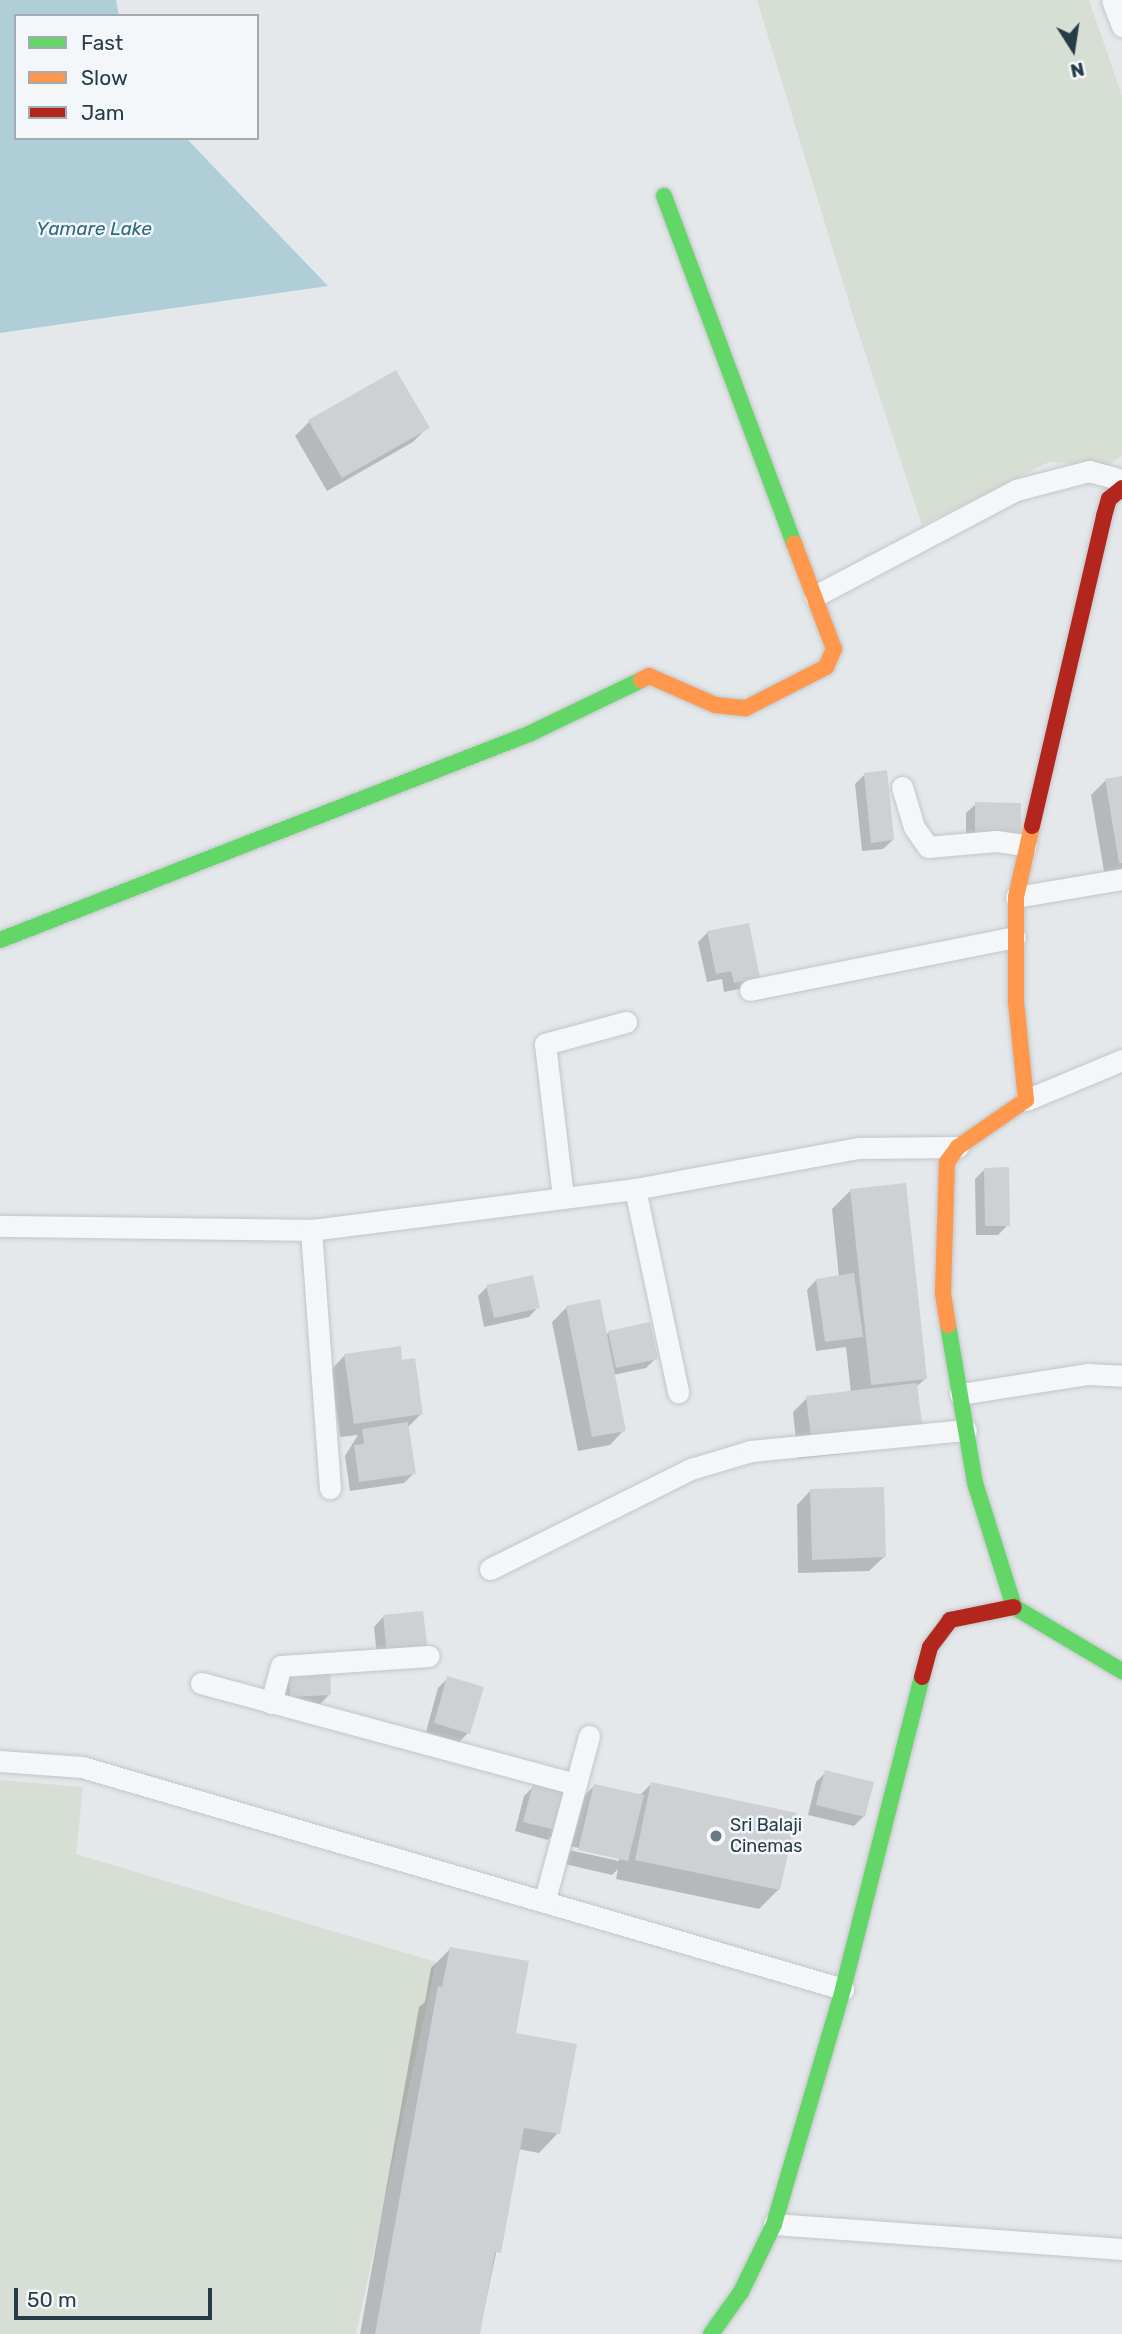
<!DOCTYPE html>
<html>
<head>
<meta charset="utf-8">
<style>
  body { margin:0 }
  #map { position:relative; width:1122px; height:2334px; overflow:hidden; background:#e4e8ea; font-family:Rubik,sans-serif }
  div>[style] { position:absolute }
  .green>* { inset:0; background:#d7dfd4 }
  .water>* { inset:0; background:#b0ced8 }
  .shadow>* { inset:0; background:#0003 }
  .building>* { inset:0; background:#cdd1d3 }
  .roads { filter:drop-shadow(0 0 2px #c2c6c8) drop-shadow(0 0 2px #c2c6c8) }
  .street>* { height:21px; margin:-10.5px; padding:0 10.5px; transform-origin:10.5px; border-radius:10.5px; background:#f4f6f7 }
  .fast>* { height:16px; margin:-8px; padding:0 8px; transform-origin:8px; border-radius:8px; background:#63d668 }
  .slow>* { height:16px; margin:-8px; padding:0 8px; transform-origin:8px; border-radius:8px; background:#ff974d }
  .jam>* { height:16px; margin:-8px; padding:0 8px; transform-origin:8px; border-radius:8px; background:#b3261e }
  .dots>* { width:19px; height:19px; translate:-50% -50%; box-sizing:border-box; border:4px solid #f3f7f9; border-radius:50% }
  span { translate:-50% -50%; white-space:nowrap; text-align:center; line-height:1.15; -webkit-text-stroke:5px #f3f7f9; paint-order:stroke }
  .poi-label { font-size:18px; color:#283c47 }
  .left { translate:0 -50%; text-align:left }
  .water-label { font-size:19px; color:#2d6980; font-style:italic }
  .legend { position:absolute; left:14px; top:14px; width:245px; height:126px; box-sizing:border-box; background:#f3f7f9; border:2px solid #a2acb2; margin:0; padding:9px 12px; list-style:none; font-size:21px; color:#283c47 }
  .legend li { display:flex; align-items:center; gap:14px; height:35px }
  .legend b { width:35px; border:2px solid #a2acb2 }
  .north { position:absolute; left:1038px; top:14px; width:70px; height:70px; -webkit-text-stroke:5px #f3f7f9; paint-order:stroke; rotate:168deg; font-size:19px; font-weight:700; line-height:28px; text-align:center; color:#283c47 }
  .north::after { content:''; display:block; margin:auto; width:24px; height:32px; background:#283c47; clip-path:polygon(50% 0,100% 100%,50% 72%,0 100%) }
  .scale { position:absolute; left:14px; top:2288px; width:198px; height:32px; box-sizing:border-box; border:4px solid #283c47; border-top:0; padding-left:9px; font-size:21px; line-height:24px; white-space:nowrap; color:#283c47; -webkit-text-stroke:5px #f3f7f9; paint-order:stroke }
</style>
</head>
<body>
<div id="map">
  <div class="green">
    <i style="clip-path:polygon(757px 0,1089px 0,1122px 96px,1122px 456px,1107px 466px,1049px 462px,922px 525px,854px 319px)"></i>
    <i style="clip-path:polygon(0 1780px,83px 1787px,76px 1854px,436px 1962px,356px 2334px,0 2334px)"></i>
  </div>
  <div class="water">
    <i style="clip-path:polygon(0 0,116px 0,119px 16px,16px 16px,16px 138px,186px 138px,328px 286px,0 333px)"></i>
  </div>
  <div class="shadow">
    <i style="clip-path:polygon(309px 422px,427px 428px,413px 442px,327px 491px,295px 436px)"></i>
    <i style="clip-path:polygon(865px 774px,893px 840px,883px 849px,862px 851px,855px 784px)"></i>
    <i style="clip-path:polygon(1122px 778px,1122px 874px,1105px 877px,1091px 795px,1105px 781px)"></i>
    <i style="clip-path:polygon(976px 804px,1019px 833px,966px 842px,966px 813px)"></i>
    <i style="clip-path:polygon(748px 925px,749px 987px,724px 992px,722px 979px,707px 982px,698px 942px,708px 932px)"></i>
    <i style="clip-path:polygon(985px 1169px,1008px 1225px,998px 1235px,976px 1235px,975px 1179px)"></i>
    <i style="clip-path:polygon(851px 1190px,925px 1379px,916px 1387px,907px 1446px,798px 1459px,793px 1412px,807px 1398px,851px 1393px,846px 1347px,816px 1351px,807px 1290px,816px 1280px,839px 1277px,832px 1209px)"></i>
    <i style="clip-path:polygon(487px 1287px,538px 1307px,529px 1317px,484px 1327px,478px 1296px)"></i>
    <i style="clip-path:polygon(567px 1307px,605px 1336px,609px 1332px,656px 1358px,646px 1368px,613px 1375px,624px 1430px,610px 1445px,578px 1451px,552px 1322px)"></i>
    <i style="clip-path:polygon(345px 1355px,401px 1362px,421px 1414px,407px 1428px,414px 1473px,404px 1483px,350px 1491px,345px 1456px,358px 1435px,340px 1437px,331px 1370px)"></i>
    <i style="clip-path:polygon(811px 1490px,884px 1557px,869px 1571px,798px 1573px,797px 1505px)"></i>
    <i style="clip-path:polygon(422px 1613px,378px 1665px,374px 1627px,383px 1617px)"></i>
    <i style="clip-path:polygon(290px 1671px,329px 1695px,320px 1704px,281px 1706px)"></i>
    <i style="clip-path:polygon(448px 1678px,468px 1733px,459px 1742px,426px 1732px,438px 1688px)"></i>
    <i style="clip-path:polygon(826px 1772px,864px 1816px,854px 1826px,808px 1815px,816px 1782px)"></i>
    <i style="clip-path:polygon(evenodd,651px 1784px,779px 1889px,759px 1909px,616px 1879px,618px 1869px,612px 1875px,565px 1864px,580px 1800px,594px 1786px,639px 1796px,651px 1784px,570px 1846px,619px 1857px,619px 1861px,569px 1850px,570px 1846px)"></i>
    <i style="clip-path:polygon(534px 1786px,557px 1830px,548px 1840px,515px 1831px,524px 1796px)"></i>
    <i style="clip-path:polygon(450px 1949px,514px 2035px,558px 2133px,539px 2153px,518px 2149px,479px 2334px,360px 2334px,419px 2007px,425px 2002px,431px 1968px)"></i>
  </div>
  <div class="building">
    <i style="clip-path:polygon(396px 370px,430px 428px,342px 478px,308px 420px)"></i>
    <i style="clip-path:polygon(887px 770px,894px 840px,871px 843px,864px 773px)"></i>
    <i style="clip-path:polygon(1122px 776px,1122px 863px,1119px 863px,1105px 779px)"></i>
    <i style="clip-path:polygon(975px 802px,1021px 803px,1021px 833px,975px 833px)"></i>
    <i style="clip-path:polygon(749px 923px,760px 978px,734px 983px,731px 971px,716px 974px,707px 931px)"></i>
    <i style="clip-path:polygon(1009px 1167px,1010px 1226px,985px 1226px,984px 1168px)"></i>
    <i style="clip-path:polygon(906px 1183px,927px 1379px,871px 1385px,850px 1189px)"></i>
    <i style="clip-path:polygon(854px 1273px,863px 1337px,825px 1342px,816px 1279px)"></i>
    <i style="clip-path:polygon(533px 1275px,540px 1308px,494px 1318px,486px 1285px)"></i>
    <i style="clip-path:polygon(600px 1299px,626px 1431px,592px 1437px,566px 1306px)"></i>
    <i style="clip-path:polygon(650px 1322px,658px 1359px,616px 1368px,608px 1331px)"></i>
    <i style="clip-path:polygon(401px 1346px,402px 1360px,415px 1358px,423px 1414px,354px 1424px,344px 1354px)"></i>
    <i style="clip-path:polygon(917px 1383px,923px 1432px,812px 1445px,806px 1396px)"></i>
    <i style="clip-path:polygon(408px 1422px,416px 1474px,359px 1482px,354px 1445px,364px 1444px,362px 1429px)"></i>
    <i style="clip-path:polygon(884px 1487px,886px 1557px,812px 1560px,810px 1489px)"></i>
    <i style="clip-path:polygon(423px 1611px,428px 1652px,387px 1656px,383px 1615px)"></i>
    <i style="clip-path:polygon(330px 1667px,331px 1695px,290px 1697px,289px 1669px)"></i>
    <i style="clip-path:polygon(447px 1676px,484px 1687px,470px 1734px,434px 1723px)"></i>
    <i style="clip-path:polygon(825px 1770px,874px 1782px,865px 1817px,816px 1805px)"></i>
    <i style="clip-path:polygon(651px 1782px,797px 1813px,780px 1890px,635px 1860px)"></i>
    <i style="clip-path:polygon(533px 1784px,569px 1793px,559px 1831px,523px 1822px)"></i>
    <i style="clip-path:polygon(594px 1784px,644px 1795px,628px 1861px,578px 1850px)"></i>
    <i style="clip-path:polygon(450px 1947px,529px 1961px,516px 2033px,577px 2044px,560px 2134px,524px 2128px,501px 2253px,495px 2252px,480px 2334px,375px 2334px,438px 1986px,442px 1987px)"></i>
  </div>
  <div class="roads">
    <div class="street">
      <i style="left:1112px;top:0;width:28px;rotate:69deg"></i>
      <i style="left:815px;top:596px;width:227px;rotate:-27.8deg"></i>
      <i style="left:1016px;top:490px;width:75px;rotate:-14.6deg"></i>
      <i style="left:1089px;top:471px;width:34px;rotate:15deg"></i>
      <i style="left:902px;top:787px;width:42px;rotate:73.3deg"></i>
      <i style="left:914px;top:827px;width:24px;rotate:55deg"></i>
      <i style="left:928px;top:847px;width:68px;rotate:-5deg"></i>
      <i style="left:996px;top:841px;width:30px;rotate:8deg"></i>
      <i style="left:1016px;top:897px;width:108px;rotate:-9.6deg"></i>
      <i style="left:750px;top:990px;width:270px;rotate:-11.3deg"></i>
      <i style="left:1026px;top:1100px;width:104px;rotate:-22.6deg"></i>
      <i style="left:635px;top:1189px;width:208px;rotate:78deg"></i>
      <i style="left:563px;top:1197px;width:154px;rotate:-96.7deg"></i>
      <i style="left:545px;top:1044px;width:84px;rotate:-15.2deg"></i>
      <i style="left:0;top:1226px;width:311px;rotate:0.7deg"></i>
      <i style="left:311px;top:1230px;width:327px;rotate:-7.2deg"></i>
      <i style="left:635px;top:1189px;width:227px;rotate:-10.4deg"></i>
      <i style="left:858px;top:1148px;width:100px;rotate:-0.6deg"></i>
      <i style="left:311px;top:1230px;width:259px;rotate:85.8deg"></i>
      <i style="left:960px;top:1394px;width:130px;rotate:-8.9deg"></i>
      <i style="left:1088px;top:1374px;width:34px;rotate:3deg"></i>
      <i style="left:490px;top:1569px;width:225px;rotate:-26.5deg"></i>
      <i style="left:691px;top:1469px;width:63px;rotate:-16.7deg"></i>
      <i style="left:751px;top:1451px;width:216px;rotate:-5.6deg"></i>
      <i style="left:201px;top:1683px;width:388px;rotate:15.1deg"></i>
      <i style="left:271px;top:1703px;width:38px;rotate:-75deg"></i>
      <i style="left:281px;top:1666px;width:148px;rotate:-3.9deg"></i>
      <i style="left:0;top:1761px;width:82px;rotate:4.2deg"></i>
      <i style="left:82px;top:1767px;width:793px;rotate:16.26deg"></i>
      <i style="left:545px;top:1899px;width:169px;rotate:-74.9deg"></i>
      <i style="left:774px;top:2224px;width:349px;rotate:4.1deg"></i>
    </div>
    <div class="fast">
      <i style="left:664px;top:196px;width:371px;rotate:69.5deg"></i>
      <i style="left:0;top:940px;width:568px;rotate:-21.28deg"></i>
      <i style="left:529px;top:734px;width:124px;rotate:-25.7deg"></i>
      <i style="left:948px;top:1325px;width:160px;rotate:80.3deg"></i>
      <i style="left:975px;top:1483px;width:130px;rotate:72.5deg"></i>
      <i style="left:1014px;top:1607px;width:126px;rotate:30.7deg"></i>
      <i style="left:711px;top:2334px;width:52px;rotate:-54.5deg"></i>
      <i style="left:741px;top:2292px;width:76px;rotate:-64.1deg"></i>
      <i style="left:774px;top:2224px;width:245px;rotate:-73.6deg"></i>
      <i style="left:843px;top:1989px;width:322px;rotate:-75.8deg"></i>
    </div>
    <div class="slow">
      <i style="left:641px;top:680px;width:9px;rotate:-27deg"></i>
      <i style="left:649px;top:676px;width:72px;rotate:23.7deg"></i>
      <i style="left:715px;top:705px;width:31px;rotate:6deg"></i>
      <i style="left:746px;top:708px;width:90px;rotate:-27.1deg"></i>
      <i style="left:826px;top:667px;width:20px;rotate:-66deg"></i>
      <i style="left:834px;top:649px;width:113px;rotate:-110.7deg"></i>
      <i style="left:948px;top:1325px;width:32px;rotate:-99deg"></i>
      <i style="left:943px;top:1293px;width:131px;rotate:-88.3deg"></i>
      <i style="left:947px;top:1162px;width:19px;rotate:-54deg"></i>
      <i style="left:958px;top:1147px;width:83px;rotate:-34.7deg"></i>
      <i style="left:1026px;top:1100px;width:100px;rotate:-95.8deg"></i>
      <i style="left:1016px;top:1001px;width:104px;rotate:-90deg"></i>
      <i style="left:1016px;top:897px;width:73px;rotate:-77.3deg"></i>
    </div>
    <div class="jam">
      <i style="left:1032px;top:826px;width:318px;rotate:-76.9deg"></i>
      <i style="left:1104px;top:516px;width:18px;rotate:-74deg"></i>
      <i style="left:1109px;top:499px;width:17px;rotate:-40deg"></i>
      <i style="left:922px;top:1677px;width:31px;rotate:-75deg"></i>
      <i style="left:930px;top:1647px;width:34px;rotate:-53deg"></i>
      <i style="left:950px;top:1620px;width:65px;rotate:-11.5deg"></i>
    </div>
  </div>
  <div class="dots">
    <i style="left:716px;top:1836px;background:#6a7880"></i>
  </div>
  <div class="poi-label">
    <span class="left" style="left:730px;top:1836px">Sri Balaji<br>Cinemas</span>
  </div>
  <div class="water-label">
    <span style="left:94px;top:229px">Yamare Lake</span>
  </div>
  <ul class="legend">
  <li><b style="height:9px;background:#63d668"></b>Fast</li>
  <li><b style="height:9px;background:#ff974d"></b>Slow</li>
  <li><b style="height:9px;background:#b3261e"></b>Jam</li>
  </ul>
  <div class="north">N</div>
  <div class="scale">50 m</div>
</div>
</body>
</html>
